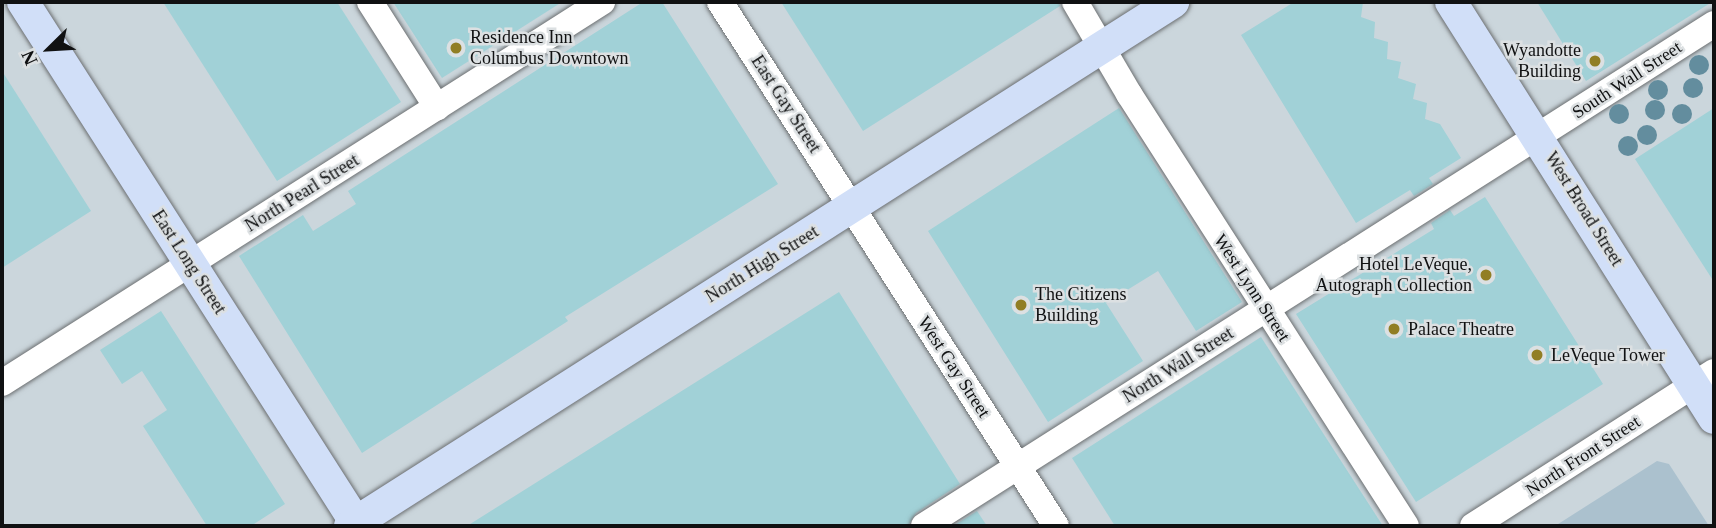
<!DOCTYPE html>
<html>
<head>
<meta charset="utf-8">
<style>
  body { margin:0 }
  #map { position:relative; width:1716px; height:528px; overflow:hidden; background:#dce0e2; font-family:Georgia,serif }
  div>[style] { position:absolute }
  .built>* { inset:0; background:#cbd6dc }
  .green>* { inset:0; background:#abc1ce }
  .building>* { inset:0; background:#a1d1d7 }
  .roads { filter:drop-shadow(0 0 2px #6c6f71) drop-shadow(0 0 2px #6c6f71) }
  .minor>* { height:26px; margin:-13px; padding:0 13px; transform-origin:13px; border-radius:13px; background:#fff }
  .major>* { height:32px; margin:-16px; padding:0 16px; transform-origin:16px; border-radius:16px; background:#d1dff8 }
  .trees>* { width:20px; height:20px; margin:-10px; border-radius:50%; background:#638d9e }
  .dots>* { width:19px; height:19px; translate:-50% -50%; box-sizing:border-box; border:4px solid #dce0e2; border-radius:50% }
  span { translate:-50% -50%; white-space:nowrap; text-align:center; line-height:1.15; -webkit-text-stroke:5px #dce0e2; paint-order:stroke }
  .poi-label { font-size:18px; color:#101112 }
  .left { translate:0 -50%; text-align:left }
  .right { translate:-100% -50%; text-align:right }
  .street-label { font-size:18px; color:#101112 }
  .frame { position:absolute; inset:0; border:4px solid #101112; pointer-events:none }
  .north { position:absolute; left:14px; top:14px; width:70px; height:70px; -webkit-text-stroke:5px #dce0e2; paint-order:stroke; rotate:246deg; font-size:19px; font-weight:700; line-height:28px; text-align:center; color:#101112 }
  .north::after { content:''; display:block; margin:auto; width:24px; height:32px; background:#101112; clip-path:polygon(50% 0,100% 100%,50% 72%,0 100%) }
</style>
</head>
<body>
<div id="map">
  <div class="built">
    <i style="clip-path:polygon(2px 2px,1714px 2px,1714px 526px,2px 526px)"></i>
  </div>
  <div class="green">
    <i style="clip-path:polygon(1657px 461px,1669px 464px,1709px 526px,1555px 526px)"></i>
  </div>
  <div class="building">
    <i style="clip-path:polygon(163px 2px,337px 2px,401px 102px,277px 181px)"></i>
    <i style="clip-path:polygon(393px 2px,562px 2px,442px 78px)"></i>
    <i style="clip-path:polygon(643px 2px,662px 2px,778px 184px,565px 317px,568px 321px,362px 453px,239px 256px,303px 215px,313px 231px,356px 204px,348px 191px)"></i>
    <i style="clip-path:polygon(781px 2px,1059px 2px,1060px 6px,863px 131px)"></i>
    <i style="clip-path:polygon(1294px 2px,1363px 2px,1361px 17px,1375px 22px,1374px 38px,1388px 42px,1387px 59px,1401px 62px,1398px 78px,1416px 84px,1413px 99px,1427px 103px,1425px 119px,1440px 124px,1461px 158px,1429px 178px,1433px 184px,1414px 196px,1410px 190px,1356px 223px,1241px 35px)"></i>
    <i style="clip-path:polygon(1537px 2px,1712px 2px,1586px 81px)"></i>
    <i style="clip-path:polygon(2px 71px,91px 211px,2px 268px)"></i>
    <i style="clip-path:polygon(1119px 108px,1242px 302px,1196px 331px,1158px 271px,1106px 303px,1143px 361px,1048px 422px,928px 231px)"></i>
    <i style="clip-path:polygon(1714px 108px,1714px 282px,1635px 159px)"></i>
    <i style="clip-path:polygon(1485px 197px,1603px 384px,1416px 502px,1296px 314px,1434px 229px,1431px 223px,1450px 210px,1454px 216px)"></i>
    <i style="clip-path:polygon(839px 292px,960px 484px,916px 513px,908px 526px,467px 526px)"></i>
    <i style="clip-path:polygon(161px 311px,285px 504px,251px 526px,207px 526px,143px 426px,167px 410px,142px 371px,122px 384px,100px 350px)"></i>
    <i style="clip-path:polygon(1261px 337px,1383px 526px,1115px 526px,1072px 458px)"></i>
    <i style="clip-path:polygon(977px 511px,987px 526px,953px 526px)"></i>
  </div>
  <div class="roads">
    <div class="minor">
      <i style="left:370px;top:2px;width:125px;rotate:57.5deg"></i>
      <i style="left:720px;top:2px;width:622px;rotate:57.33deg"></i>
      <i style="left:1075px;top:2px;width:107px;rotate:59.6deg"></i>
      <i style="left:1129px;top:94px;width:513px;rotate:57.33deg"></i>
      <i style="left:2px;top:383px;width:711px;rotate:-32.42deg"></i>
      <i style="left:924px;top:526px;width:936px;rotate:-32.43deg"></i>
      <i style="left:1473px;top:526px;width:286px;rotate:-32.6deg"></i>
    </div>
    <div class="major">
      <i style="left:23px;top:2px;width:622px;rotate:57.41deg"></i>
      <i style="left:1451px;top:2px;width:492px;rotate:57.7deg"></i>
      <i style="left:350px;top:526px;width:976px;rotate:-32.48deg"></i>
    </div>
  </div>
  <div class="trees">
    <i style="left:1699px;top:65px"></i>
    <i style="left:1693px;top:88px"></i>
    <i style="left:1658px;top:90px"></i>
    <i style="left:1655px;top:110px"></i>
    <i style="left:1619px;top:114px"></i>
    <i style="left:1682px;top:114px"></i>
    <i style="left:1647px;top:135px"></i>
    <i style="left:1628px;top:146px"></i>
  </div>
  <div class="dots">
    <i style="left:456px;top:48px;background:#917e24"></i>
    <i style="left:1595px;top:61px;background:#917e24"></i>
    <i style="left:1486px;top:275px;background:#917e24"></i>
    <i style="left:1021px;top:305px;background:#917e24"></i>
    <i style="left:1394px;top:329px;background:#917e24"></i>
    <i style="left:1537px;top:355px;background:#917e24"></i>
  </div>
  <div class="poi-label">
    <span class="left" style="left:470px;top:48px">Residence Inn<br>Columbus Downtown</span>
    <span class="right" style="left:1581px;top:61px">Wyandotte<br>Building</span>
    <span class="right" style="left:1472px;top:275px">Hotel LeVeque,<br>Autograph Collection</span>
    <span class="left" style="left:1035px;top:305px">The Citizens<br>Building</span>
    <span class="left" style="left:1408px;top:329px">Palace Theatre</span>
    <span class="left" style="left:1551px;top:355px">LeVeque Tower</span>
  </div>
  <div class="street-label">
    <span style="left:1627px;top:80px;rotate:-33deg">South Wall Street</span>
    <span style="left:786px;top:104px;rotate:57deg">East Gay Street</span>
    <span style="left:302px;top:193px;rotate:-32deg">North Pearl Street</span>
    <span style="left:1584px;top:209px;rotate:58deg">West Broad Street</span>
    <span style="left:189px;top:262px;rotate:57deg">East Long Street</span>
    <span style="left:762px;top:264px;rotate:-32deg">North High Street</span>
    <span style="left:1252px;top:288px;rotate:57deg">West Lynn Street</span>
    <span style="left:1178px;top:365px;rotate:-32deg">North Wall Street</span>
    <span style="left:954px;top:367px;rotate:57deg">West Gay Street</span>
    <span style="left:1583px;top:456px;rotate:-33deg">North Front Street</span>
  </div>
  <div class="frame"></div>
  <div class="north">N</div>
</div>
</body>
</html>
